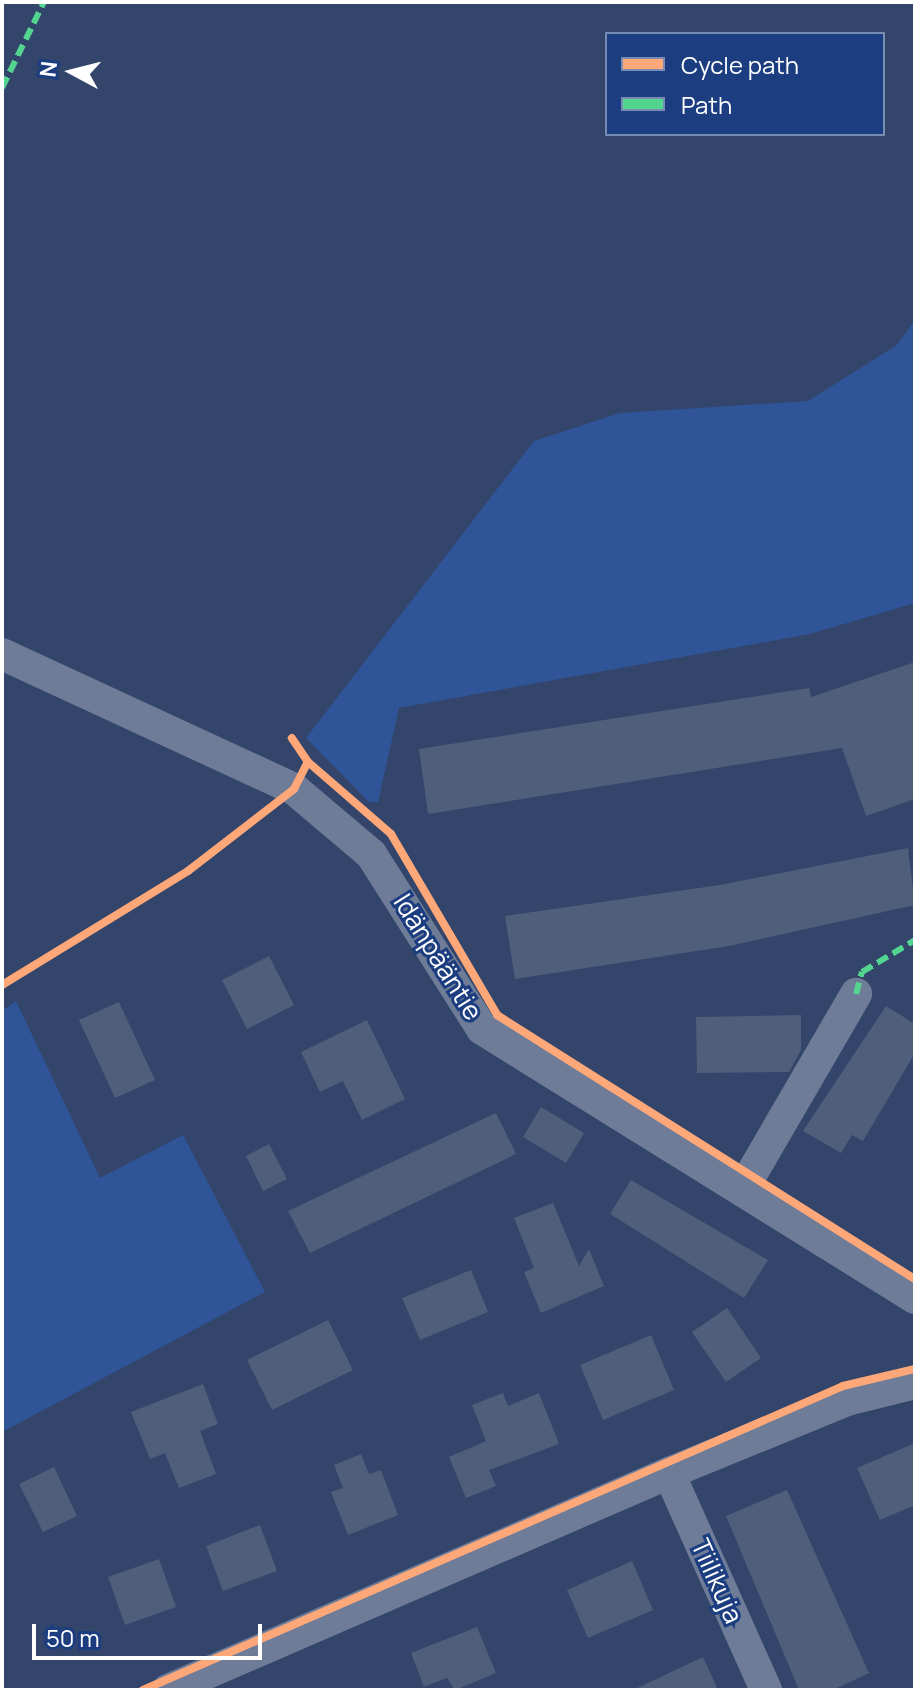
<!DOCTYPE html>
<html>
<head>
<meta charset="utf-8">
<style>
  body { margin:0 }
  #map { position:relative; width:917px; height:1692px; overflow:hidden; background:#33456a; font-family:Manrope,sans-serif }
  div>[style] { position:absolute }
  .green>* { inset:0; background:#305498 }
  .building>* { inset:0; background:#4e5e7b }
  .minor>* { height:32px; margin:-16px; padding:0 16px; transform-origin:16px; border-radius:16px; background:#6e7c98 }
  .quiet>* { height:6px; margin-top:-3px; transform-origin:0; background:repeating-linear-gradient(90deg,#53d58f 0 12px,transparent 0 18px) }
  .cycleway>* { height:8px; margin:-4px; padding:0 4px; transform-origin:4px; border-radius:4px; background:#fea87a }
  span { translate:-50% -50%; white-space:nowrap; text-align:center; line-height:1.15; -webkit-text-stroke:6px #1c3e80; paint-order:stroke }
  .street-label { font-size:26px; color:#fff }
  .frame { position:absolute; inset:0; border:4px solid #fff; pointer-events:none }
  .legend { position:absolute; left:605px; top:32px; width:280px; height:104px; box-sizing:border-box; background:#1c3e80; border:2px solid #778bb3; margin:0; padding:10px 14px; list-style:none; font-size:24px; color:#fff }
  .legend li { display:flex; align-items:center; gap:16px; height:40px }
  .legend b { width:40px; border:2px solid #778bb3 }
  .north { position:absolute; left:32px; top:32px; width:80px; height:80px; -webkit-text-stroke:6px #1c3e80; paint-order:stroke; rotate:277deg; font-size:22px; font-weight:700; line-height:32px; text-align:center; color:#fff }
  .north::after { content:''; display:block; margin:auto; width:28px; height:36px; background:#fff; clip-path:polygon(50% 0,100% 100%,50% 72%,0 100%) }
  .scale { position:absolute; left:32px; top:1624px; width:230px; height:36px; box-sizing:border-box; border:4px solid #fff; border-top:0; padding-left:10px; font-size:24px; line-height:28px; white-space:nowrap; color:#fff; -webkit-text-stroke:6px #1c3e80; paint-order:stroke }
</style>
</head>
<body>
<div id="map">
  <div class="green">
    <i style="clip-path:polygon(915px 320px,915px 603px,810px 634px,399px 708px,378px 802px,369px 802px,306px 738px,534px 441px,620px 413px,808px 401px,897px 345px)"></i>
    <i style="clip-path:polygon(16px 1001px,100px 1178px,183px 1135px,265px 1292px,2px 1432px,2px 1011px)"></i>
  </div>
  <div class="building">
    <i style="clip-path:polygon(915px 662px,915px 799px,866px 816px,842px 748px,428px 814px,419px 749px,809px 688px,811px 697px)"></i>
    <i style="clip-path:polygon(908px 848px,915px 905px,729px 946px,515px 979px,505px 916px,720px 885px)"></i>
    <i style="clip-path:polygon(269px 956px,294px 1005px,247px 1029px,222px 980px)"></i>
    <i style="clip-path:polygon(119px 1002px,155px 1080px,115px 1098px,79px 1020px)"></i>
    <i style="clip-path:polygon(886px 1006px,915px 1024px,915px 1053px,863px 1141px,852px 1135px,841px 1153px,803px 1131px)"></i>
    <i style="clip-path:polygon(801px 1015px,801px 1050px,789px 1072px,697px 1073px,696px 1017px)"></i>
    <i style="clip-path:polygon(367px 1020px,405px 1099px,362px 1120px,343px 1081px,320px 1092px,301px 1052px)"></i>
    <i style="clip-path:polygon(541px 1107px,584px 1133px,566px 1163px,523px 1137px)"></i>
    <i style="clip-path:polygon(496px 1113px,516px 1154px,310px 1253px,288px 1211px)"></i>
    <i style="clip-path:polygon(269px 1144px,287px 1179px,263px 1191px,246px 1156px)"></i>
    <i style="clip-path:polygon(631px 1180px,768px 1260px,744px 1298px,610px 1214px)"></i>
    <i style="clip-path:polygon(553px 1203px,579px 1266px,589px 1249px,604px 1286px,541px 1313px,524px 1272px,534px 1268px,514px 1218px)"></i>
    <i style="clip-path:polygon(471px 1270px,488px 1312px,420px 1340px,402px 1298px)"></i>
    <i style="clip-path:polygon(727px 1308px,761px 1358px,726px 1382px,692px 1332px)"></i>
    <i style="clip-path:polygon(328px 1320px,353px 1370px,272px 1410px,247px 1360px)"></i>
    <i style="clip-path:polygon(651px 1335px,674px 1390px,603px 1420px,580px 1365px)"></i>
    <i style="clip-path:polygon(203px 1384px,218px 1424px,200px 1431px,216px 1474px,179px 1488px,165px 1453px,150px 1459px,131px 1412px)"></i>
    <i style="clip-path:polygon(503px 1393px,508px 1406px,539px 1393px,559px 1444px,489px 1470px,496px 1486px,466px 1498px,449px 1457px,486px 1441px,472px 1405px)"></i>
    <i style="clip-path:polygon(915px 1443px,915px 1505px,880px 1520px,857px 1468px)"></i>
    <i style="clip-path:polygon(361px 1454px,369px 1474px,381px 1470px,398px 1515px,348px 1535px,331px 1492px,343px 1488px,334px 1465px)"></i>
    <i style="clip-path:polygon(54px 1467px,77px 1516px,43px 1532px,19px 1484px)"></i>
    <i style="clip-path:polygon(787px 1490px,869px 1673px,833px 1690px,799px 1690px,726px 1516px)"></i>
    <i style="clip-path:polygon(260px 1525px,277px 1571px,223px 1591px,206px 1546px)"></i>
    <i style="clip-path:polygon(159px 1559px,176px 1607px,125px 1625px,108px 1577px)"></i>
    <i style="clip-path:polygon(632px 1561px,653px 1610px,588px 1638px,567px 1590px)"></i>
    <i style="clip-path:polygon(477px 1627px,496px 1673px,455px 1690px,447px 1678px,424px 1687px,411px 1653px)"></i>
    <i style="clip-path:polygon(703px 1657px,718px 1690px,633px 1690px)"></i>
  </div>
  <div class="minor">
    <i style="left:2px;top:654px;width:322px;rotate:24.8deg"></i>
    <i style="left:294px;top:789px;width:101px;rotate:40.2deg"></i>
    <i style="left:371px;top:854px;width:207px;rotate:57.6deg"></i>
    <i style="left:482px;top:1029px;width:510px;rotate:31.85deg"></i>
    <i style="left:742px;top:1190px;width:227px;rotate:-59.8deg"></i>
    <i style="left:669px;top:1473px;width:238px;rotate:65.9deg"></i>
    <i style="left:168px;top:1690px;width:546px;rotate:-23.42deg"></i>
    <i style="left:669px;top:1473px;width:192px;rotate:-22.3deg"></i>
    <i style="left:847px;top:1400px;width:70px;rotate:-14deg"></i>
  </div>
  <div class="quiet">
    <i style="left:2px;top:88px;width:96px;rotate:-64deg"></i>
    <i style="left:856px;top:994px;width:23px;rotate:-75deg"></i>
    <i style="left:862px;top:972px;width:62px;rotate:-31.1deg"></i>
  </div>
  <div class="cycleway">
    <i style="left:308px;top:762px;width:110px;rotate:40.9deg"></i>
    <i style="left:391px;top:834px;width:210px;rotate:59.6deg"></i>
    <i style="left:497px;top:1015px;width:494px;rotate:32.3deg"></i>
    <i style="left:2px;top:985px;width:218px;rotate:-31.5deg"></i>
    <i style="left:188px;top:871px;width:134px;rotate:-37.7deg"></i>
    <i style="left:294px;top:789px;width:30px;rotate:-63deg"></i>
    <i style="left:308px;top:762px;width:29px;rotate:-124deg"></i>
    <i style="left:143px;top:1690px;width:763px;rotate:-23.47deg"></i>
    <i style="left:843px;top:1386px;width:74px;rotate:-13.3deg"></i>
  </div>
  <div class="street-label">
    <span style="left:438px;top:957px;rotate:58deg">Idänpääntie</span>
    <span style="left:717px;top:1581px;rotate:66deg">Tiilikuja</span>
  </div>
  <div class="frame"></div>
  <ul class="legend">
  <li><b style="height:10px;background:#fea87a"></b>Cycle path</li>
  <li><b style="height:10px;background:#53d58f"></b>Path</li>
  </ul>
  <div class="north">N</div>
  <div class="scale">50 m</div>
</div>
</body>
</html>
